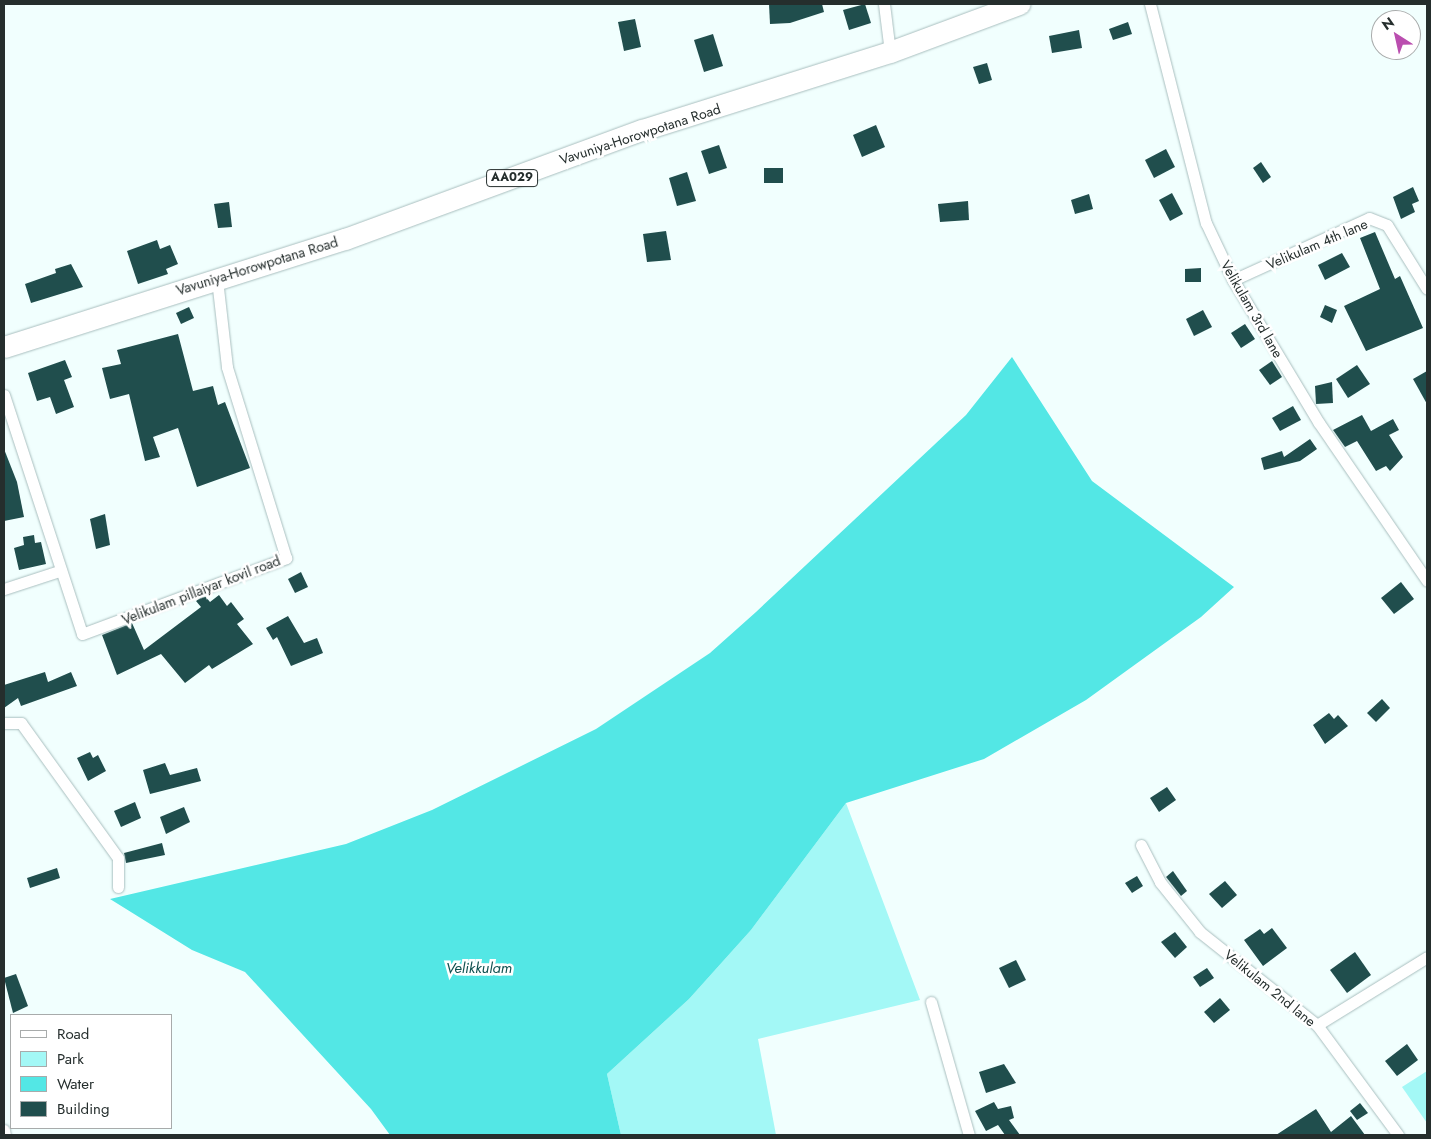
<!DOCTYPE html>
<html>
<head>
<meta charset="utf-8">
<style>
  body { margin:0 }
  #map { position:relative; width:1431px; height:1139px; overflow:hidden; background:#f1fffe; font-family:Jost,sans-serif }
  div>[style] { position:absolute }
  .green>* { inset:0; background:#a3f8f6 }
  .water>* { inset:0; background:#53e7e5 }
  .building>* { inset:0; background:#204e4d }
  .roads { filter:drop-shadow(0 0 1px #a9bfbf) drop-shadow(0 0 1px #a9bfbf) }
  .street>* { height:11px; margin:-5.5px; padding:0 5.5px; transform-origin:5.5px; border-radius:5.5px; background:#fff }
  .highway>* { height:21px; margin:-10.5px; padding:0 10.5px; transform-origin:10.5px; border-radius:10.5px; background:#fff }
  span { translate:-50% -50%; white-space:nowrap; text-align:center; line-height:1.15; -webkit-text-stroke:5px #fff; paint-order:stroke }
  .shield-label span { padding:1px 4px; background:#fff; border:1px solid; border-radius:4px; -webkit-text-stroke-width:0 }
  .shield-label { font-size:12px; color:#252e2d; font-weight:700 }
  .street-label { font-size:14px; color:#252e2d }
  .water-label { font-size:15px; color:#105150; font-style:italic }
  .frame { position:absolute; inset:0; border:5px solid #252e2d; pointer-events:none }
  .legend { position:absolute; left:10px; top:1014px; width:162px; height:115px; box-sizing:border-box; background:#fff; border:1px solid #a8abab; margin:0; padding:6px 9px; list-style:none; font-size:15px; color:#252e2d }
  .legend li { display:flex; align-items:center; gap:10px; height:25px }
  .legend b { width:25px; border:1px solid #a8abab }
  .north { position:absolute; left:1371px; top:10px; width:50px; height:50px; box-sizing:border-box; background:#fff; border:1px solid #a8abab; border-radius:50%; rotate:325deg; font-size:14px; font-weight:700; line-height:20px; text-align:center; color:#252e2d }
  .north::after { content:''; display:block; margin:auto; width:18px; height:22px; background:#ba4eaf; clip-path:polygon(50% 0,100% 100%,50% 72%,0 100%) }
</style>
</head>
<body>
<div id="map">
  <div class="green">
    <i style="clip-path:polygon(846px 803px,920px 1000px,758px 1039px,776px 1135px,621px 1135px,607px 1074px,689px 999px,751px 930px)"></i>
    <i style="clip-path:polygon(1427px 1071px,1427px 1123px,1402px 1087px)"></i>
  </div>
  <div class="water">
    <i style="clip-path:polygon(1012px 357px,1092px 481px,1234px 587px,1201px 617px,1086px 700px,984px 759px,846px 803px,751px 930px,689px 999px,607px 1074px,621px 1135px,390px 1135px,371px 1109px,245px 972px,192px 950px,110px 899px,346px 844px,432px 810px,596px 729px,710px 653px,756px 612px,966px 415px)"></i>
  </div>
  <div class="building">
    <i style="clip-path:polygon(769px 4px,822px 4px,824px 12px,790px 23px,770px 24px)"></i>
    <i style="clip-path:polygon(865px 4px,871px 23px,849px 30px,843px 10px)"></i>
    <i style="clip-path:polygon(635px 19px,641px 47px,624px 51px,618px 22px)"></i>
    <i style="clip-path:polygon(1128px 22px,1132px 34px,1113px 40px,1109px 29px)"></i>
    <i style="clip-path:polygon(1079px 30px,1082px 48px,1052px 53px,1049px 36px)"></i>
    <i style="clip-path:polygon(713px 34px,723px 66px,704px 72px,694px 40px)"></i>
    <i style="clip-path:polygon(987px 63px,992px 80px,979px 84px,973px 67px)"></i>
    <i style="clip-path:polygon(876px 125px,885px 147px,862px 157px,853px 135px)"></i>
    <i style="clip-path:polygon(719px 145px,727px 168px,709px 174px,701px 151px)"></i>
    <i style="clip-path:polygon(1166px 149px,1175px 167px,1154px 178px,1145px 160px)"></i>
    <i style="clip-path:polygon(1261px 162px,1271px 177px,1263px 183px,1253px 168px)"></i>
    <i style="clip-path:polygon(764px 168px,783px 168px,783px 183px,764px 183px)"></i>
    <i style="clip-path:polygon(687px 172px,696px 201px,677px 206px,669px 178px)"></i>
    <i style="clip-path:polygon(1413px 187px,1419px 201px,1412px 204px,1415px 212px,1401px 219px,1393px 197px)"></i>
    <i style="clip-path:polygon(1172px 193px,1183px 214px,1170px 221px,1159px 200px)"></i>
    <i style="clip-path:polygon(1089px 194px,1093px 209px,1075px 214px,1071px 200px)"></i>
    <i style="clip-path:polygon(968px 201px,969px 220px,940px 222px,938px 204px)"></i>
    <i style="clip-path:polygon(229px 202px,232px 227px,218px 228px,214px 204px)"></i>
    <i style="clip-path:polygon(666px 231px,671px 260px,647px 262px,643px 234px)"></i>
    <i style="clip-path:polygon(1375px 232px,1395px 279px,1400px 276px,1423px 328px,1366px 351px,1344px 306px,1380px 289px,1360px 238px)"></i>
    <i style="clip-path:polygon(157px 240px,160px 249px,170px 245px,178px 264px,166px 269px,168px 274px,138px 284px,127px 251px)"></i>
    <i style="clip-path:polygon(1342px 253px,1350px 267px,1325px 280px,1318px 265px)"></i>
    <i style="clip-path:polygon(71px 264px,83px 287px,31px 303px,25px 284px,56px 273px,55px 269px)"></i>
    <i style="clip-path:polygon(1201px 268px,1201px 282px,1185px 282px,1185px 269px)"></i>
    <i style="clip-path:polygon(1325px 305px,1337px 310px,1332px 323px,1320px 317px)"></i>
    <i style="clip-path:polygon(189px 307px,194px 318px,181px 324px,176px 313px)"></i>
    <i style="clip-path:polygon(1203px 310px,1212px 327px,1194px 336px,1186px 319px)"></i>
    <i style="clip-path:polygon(1245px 324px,1255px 339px,1241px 348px,1231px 333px)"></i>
    <i style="clip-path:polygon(178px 334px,193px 391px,213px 386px,218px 405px,225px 402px,250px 468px,197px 487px,178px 428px,153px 437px,160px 457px,145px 461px,129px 394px,110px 399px,102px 368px,121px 364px,117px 350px)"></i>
    <i style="clip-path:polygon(65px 360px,72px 377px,64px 380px,74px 407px,56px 414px,50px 397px,37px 401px,28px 373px)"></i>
    <i style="clip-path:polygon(1272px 361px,1282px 377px,1270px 385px,1259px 370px)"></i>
    <i style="clip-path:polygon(1357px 365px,1370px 384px,1348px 398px,1336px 379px)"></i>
    <i style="clip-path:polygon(1427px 371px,1427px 404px,1413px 379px)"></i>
    <i style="clip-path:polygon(1332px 382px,1333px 403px,1316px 404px,1315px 386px)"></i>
    <i style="clip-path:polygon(1293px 406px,1301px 420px,1280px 431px,1272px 418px)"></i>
    <i style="clip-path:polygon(1362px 415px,1371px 431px,1393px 419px,1399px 430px,1389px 435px,1403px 457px,1390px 471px,1386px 466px,1376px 471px,1357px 441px,1345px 447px,1333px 430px)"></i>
    <i style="clip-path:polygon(1310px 439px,1317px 449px,1300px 461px,1264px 470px,1261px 458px,1282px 451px,1284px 457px)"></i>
    <i style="clip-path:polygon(4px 449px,17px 482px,24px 517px,4px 521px)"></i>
    <i style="clip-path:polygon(105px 514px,110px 545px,96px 549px,90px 519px)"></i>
    <i style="clip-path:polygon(34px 535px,35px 543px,41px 542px,46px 564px,19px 570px,14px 548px,24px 545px,23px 537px)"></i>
    <i style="clip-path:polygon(301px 572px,308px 587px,295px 593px,288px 579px)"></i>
    <i style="clip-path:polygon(1401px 582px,1414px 599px,1394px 614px,1381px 598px)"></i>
    <i style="clip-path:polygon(219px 595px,227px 606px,231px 602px,244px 619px,237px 624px,253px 644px,212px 669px,209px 665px,185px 683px,161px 654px,117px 675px,102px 635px,132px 623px,144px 650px,201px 607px,196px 601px,200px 598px,205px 596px,210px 602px)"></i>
    <i style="clip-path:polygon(288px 616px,304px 643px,317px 638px,323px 653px,291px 666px,277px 637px,273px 640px,266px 628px)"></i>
    <i style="clip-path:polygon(45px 672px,48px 682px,71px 672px,77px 686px,21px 706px,18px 698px,4px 708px,4px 685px)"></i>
    <i style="clip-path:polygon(1382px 699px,1390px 708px,1376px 722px,1367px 713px)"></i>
    <i style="clip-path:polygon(1329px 713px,1334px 719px,1338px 715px,1348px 726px,1325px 744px,1313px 725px)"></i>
    <i style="clip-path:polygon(90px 752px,93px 758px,98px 755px,106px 771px,88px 781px,77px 758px)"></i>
    <i style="clip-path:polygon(165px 763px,170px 775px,197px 768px,201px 781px,150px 794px,143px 770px)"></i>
    <i style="clip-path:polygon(1167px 787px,1176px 800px,1159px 812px,1150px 798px)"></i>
    <i style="clip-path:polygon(135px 802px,141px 818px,121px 827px,114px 811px)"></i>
    <i style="clip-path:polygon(184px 807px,190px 822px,166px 834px,160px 817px)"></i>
    <i style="clip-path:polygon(162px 843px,165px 855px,126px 863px,124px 853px)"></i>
    <i style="clip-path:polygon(57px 868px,60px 878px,30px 888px,27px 878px)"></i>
    <i style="clip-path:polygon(1173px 871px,1187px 891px,1181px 896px,1166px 877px)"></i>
    <i style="clip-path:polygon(1137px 876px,1143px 886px,1132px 893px,1125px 883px)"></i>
    <i style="clip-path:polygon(1225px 881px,1237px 895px,1222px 908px,1209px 894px)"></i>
    <i style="clip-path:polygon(1272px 928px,1287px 948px,1263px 966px,1244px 940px,1260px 929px,1264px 934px)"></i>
    <i style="clip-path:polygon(1175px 932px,1187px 947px,1175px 958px,1161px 942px)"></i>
    <i style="clip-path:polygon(1355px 952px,1371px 975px,1347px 993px,1330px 970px)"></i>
    <i style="clip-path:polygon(1016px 960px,1026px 980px,1009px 988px,999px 968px)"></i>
    <i style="clip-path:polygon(1207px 968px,1214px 978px,1200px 987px,1193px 977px)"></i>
    <i style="clip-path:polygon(16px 974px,28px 1006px,13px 1013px,4px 978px)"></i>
    <i style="clip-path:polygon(1220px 998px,1230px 1010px,1214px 1023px,1204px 1012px)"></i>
    <i style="clip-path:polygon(1407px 1044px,1418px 1060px,1397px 1076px,1385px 1061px)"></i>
    <i style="clip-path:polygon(1004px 1064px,1016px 1083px,986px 1093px,979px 1072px)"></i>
    <i style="clip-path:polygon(994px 1102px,998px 1109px,1011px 1106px,1014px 1118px,1009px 1120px,1020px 1135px,1005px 1135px,998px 1125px,986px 1131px,975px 1111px)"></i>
    <i style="clip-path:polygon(1360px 1103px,1368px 1113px,1357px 1120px,1350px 1111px)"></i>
    <i style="clip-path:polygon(1316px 1109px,1331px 1132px,1351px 1116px,1365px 1135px,1276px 1135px)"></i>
  </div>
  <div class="roads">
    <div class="street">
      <i style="left:884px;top:4px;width:48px;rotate:82.9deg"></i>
      <i style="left:1150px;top:4px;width:226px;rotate:75.7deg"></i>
      <i style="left:1206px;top:223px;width:63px;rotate:64.7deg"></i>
      <i style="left:1233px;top:280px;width:167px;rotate:59deg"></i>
      <i style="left:1319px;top:423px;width:191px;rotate:55.6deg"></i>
      <i style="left:1233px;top:280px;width:149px;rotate:-24.5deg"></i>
      <i style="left:1369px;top:218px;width:19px;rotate:21deg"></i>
      <i style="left:1387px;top:225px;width:75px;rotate:58deg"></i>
      <i style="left:4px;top:395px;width:251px;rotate:71.9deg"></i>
      <i style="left:82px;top:634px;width:218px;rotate:-20.4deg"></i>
      <i style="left:286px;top:558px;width:200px;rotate:-107.2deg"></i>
      <i style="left:227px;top:367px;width:89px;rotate:-96.5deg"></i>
      <i style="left:4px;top:589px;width:58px;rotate:-18.1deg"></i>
      <i style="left:4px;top:723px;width:17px"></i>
      <i style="left:21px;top:723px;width:166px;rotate:54.3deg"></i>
      <i style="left:118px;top:858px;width:29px;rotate:90deg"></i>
      <i style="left:1141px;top:845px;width:42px;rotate:62.8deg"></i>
      <i style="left:1160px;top:882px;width:64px;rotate:51.3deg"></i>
      <i style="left:1200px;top:932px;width:149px;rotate:38.5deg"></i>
      <i style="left:1317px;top:1025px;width:137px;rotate:53.6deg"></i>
      <i style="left:931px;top:1002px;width:138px;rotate:74.1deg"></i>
      <i style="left:1317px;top:1025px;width:129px;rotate:-31.7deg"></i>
      <i style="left:4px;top:1130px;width:5px;rotate:79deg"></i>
    </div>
    <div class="highway">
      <i style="left:4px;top:347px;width:358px;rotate:-17.6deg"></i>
      <i style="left:345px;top:239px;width:316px;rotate:-20.2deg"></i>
      <i style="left:642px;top:130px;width:260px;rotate:-17.5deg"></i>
      <i style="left:890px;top:52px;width:138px;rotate:-20.4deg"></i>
    </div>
  </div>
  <div class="shield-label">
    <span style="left:512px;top:178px">AA029</span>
  </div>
  <div class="street-label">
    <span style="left:640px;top:134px;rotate:-18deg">Vavuniya-Horowpotana Road</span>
    <span style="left:1317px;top:244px;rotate:-23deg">Velikulam 4th lane</span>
    <span style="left:257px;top:266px;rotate:-17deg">Vavuniya-Horowpotana Road</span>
    <span style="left:1252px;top:309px;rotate:60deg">Velikulam 3rd lane</span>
    <span style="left:201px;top:590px;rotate:-21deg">Velikulam pillaiyar kovil road</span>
    <span style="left:1270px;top:988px;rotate:39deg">Velikulam 2nd lane</span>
  </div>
  <div class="water-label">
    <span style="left:479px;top:969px">Velikkulam</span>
  </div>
  <div class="frame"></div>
  <ul class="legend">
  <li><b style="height:6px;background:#fff"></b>Road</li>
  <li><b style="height:14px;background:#a3f8f6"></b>Park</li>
  <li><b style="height:14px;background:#53e7e5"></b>Water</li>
  <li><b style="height:14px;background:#204e4d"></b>Building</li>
  </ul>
  <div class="north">N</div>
</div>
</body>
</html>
